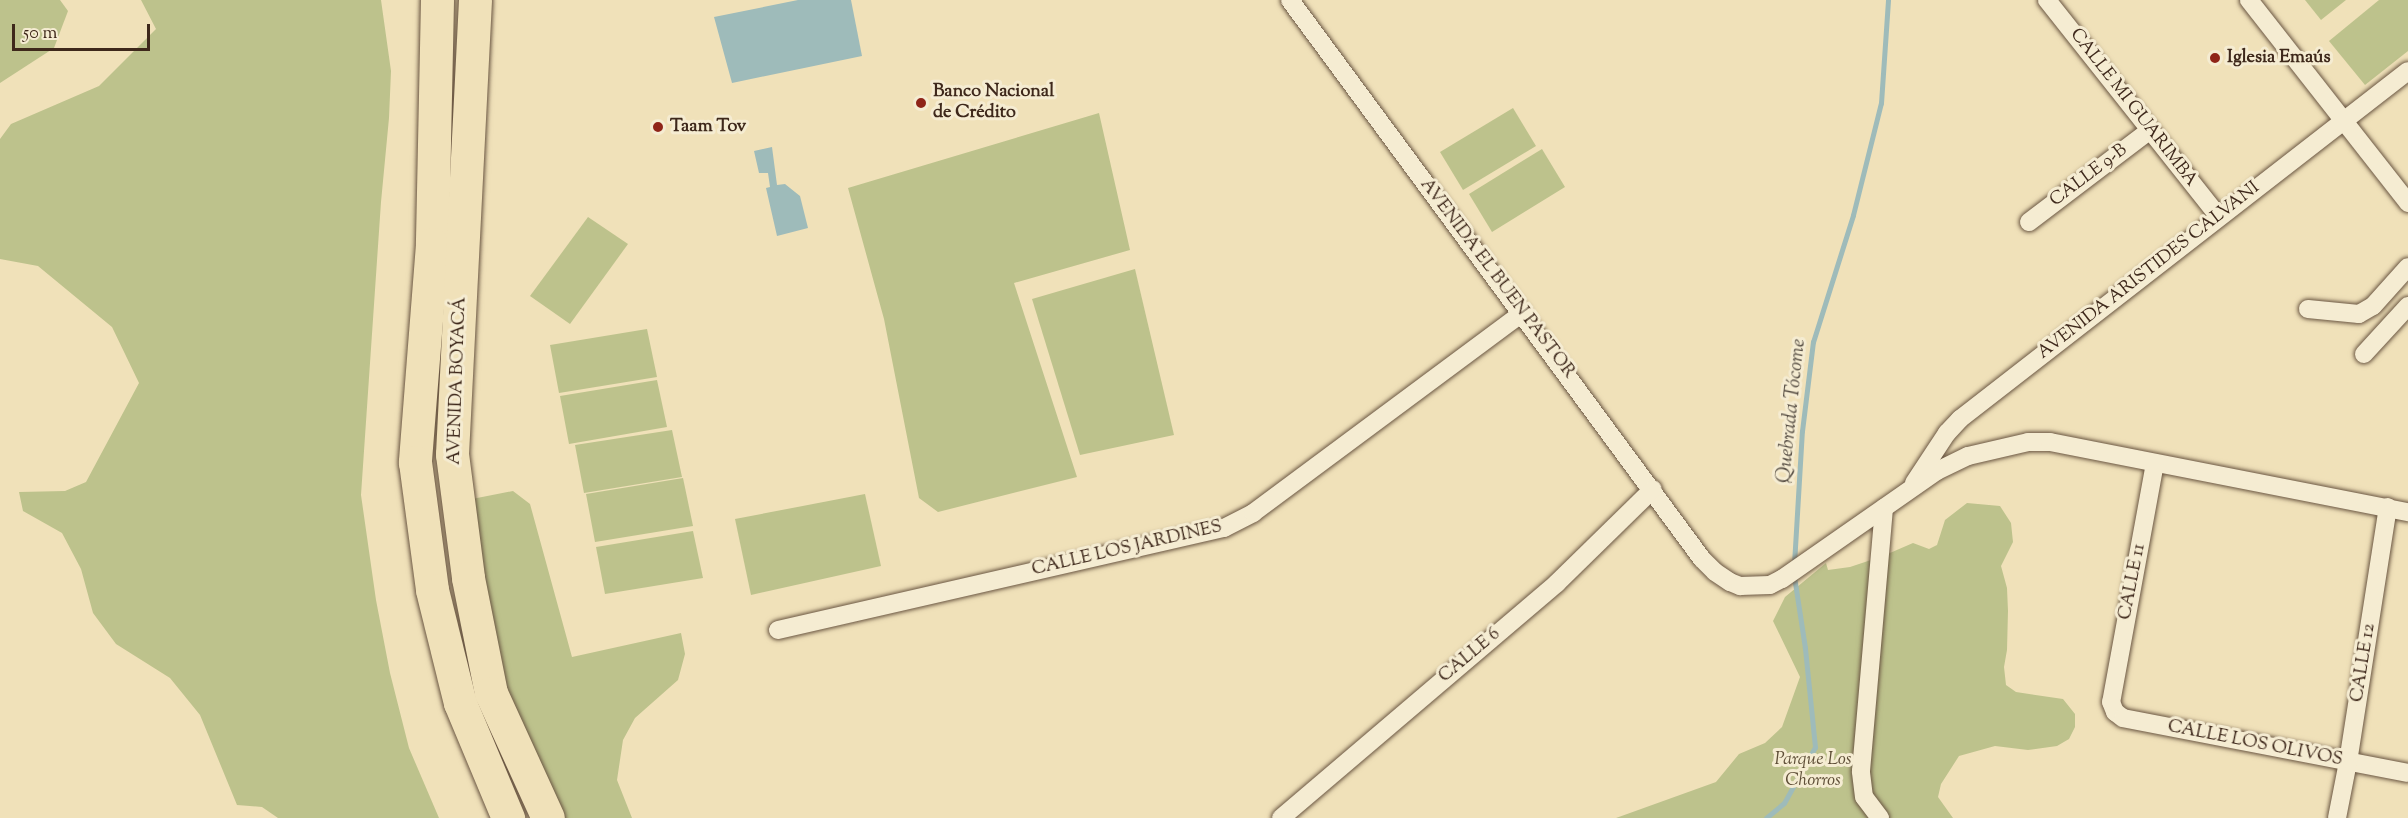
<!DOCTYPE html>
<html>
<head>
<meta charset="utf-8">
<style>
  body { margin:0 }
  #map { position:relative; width:2408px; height:818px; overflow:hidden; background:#f0e1b9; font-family:"Sorts Mill Goudy",serif }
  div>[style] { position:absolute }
  .green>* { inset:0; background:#bdc28c }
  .water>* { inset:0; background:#9ebbba }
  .stream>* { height:5px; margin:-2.5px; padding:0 2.5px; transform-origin:2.5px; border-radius:2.5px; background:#9ebbba }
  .roads { filter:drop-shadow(0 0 2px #6a5642) drop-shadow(0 0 2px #6a5642) }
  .street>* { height:18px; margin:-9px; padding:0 9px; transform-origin:9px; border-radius:9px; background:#f5ecd2 }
  .highway>* { height:33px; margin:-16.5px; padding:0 16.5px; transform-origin:16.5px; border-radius:16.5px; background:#f0e1b9 }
  .dots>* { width:16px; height:16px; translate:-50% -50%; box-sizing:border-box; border:3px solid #f5ecd2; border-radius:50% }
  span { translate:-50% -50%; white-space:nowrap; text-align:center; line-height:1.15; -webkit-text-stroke:6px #f5ecd2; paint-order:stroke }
  .poi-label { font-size:18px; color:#3e281b; font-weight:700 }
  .left { translate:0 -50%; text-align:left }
  .street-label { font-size:18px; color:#3e281b }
  .park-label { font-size:18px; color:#5e4e37; font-style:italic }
  .water-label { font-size:20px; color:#564d43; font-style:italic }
  .scale { position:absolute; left:12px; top:24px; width:138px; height:27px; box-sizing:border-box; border:3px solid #3e281b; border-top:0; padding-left:8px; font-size:18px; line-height:21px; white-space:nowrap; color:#3e281b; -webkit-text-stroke:4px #f5ecd2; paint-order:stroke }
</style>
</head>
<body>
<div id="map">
  <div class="green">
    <i style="clip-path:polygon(0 0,60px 0,68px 11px,54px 48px,0 83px)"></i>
    <i style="clip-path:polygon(141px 0,381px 0,391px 71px,389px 118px,381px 202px,361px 495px,376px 600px,390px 673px,409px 748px,439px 818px,278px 818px,262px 807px,237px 805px,200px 715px,170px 678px,116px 644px,93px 613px,81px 569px,62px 533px,23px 511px,19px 492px,65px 491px,86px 482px,139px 383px,112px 327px,38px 266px,0 259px,0 139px,11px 124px,99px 86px,156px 29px)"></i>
    <i style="clip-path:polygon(2305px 0,2346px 0,2321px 20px)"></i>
    <i style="clip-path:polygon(2379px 0,2408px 0,2408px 51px,2365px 85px,2329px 41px)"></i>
    <i style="clip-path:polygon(1513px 108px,1536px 146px,1463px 190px,1440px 152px)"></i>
    <i style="clip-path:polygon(1099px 113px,1130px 250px,1014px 283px,1077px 477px,938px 512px,919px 498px,884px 319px,848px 188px)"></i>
    <i style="clip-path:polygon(1542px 149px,1565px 187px,1492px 232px,1469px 194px)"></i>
    <i style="clip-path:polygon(588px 217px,628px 244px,570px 324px,530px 296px)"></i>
    <i style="clip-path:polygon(1135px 269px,1174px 435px,1080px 455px,1032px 299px)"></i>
    <i style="clip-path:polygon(647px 329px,657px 377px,559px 393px,550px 345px)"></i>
    <i style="clip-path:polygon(657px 380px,667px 427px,569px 444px,560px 396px)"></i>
    <i style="clip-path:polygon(672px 430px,682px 477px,584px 493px,575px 445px)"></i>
    <i style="clip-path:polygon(683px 478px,693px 526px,595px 542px,586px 494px)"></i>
    <i style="clip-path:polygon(513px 491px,530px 504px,572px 657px,681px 633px,685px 654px,678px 680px,635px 718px,623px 740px,617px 780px,632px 818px,533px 818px,495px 718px,472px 499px)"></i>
    <i style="clip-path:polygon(865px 494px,881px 566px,751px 595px,735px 519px)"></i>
    <i style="clip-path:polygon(1967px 503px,2000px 506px,2011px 523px,2013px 542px,2001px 566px,2007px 588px,2008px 611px,2007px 650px,2004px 667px,2006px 685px,2016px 692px,2063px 699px,2075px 714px,2075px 727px,2069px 739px,2057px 746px,2028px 750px,1995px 746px,1959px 756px,1941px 784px,1938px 797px,1953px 818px,1616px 818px,1716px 782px,1739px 754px,1765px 743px,1782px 727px,1800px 677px,1773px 621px,1785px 597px,1826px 563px,1828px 570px,1850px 567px,1883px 556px,1913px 543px,1929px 549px,1937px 545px,1945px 520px)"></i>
    <i style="clip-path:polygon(693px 531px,703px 578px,605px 594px,596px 547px)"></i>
  </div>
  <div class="water">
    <i style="clip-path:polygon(798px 0,851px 0,862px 56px,732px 83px,714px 17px)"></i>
    <i style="clip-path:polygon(772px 147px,777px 185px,785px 184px,800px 196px,808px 228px,777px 236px,766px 188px,770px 187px,768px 173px,759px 173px,754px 151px)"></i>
  </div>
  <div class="stream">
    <i style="left:1794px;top:564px;width:133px;rotate:-86.6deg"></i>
    <i style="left:1802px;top:431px;width:90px;rotate:-83deg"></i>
    <i style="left:1813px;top:342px;width:133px;rotate:-72.5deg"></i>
    <i style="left:1853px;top:215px;width:115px;rotate:-76deg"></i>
    <i style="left:1881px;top:103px;width:103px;rotate:-86.1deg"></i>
    <i style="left:1766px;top:818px;width:23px;rotate:-40deg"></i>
    <i style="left:1784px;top:803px;width:64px;rotate:-61deg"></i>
    <i style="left:1815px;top:747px;width:100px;rotate:-95.8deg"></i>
    <i style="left:1805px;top:648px;width:73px;rotate:-98.7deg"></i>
  </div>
  <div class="roads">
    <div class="street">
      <i style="left:1290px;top:0;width:694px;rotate:53.61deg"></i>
      <i style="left:1702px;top:559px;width:18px;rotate:45deg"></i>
      <i style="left:1715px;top:572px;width:18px;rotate:34deg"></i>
      <i style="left:1730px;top:582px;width:11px;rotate:22deg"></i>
      <i style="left:1740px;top:586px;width:30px;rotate:-2deg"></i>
      <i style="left:1770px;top:585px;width:13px;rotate:-27deg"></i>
      <i style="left:1782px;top:579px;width:189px;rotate:-34.9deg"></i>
      <i style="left:1937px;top:471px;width:34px;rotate:-26deg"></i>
      <i style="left:1968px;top:456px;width:62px;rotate:-13.1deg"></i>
      <i style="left:2028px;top:442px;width:22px"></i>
      <i style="left:2050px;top:442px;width:365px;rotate:11.1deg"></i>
      <i style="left:2047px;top:0;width:275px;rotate:51.6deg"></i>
      <i style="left:2249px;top:0;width:258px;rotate:51.9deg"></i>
      <i style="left:2029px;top:222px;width:152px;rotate:-37.2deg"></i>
      <i style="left:2308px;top:309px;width:51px;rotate:5.6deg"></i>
      <i style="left:2359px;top:314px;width:16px;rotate:-30deg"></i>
      <i style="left:2373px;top:306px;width:52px;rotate:-48.1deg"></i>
      <i style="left:2364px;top:354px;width:65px;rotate:-47.5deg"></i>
      <i style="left:2155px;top:463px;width:243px;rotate:100.4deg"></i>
      <i style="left:2111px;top:702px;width:11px;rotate:68deg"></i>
      <i style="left:2115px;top:712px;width:10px;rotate:37deg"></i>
      <i style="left:2123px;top:718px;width:290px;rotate:10.9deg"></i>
      <i style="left:1914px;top:483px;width:60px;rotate:-56.6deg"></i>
      <i style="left:1947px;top:433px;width:19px;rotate:-47deg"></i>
      <i style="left:1960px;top:419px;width:567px;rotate:-37.84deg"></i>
      <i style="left:778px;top:630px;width:458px;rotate:-12.9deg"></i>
      <i style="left:1224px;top:528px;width:33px;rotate:-27deg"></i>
      <i style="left:1253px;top:513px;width:335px;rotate:-36.6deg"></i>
      <i style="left:1281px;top:818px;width:362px;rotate:-40.4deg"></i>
      <i style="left:1557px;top:583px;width:134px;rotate:-44.4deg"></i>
      <i style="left:1880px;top:818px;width:26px;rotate:-127deg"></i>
      <i style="left:1864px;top:797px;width:26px;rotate:-97deg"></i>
      <i style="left:1861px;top:771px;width:264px;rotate:-85deg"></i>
      <i style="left:2337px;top:818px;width:57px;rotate:-78.9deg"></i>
      <i style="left:2348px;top:762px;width:258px;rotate:-81.1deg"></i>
    </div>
    <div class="highway">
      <i style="left:437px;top:0;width:244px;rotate:91.2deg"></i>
      <i style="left:432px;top:244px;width:219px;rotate:94.5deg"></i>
      <i style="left:415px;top:462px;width:129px;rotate:82.4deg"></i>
      <i style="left:432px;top:590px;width:116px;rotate:76.1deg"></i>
      <i style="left:460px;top:703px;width:125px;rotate:67.3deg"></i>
      <i style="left:475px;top:0;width:455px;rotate:92.9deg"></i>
      <i style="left:452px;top:454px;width:125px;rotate:82.6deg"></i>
      <i style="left:468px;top:578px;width:117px;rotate:78.7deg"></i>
      <i style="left:491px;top:693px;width:137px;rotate:65.5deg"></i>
    </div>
  </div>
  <div class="dots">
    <i style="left:2215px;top:58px;background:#8f2418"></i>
    <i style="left:921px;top:103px;background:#8f2418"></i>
    <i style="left:658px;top:127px;background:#8f2418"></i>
  </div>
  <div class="poi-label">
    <span class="left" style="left:2227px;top:58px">Iglesia Emaús</span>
    <span class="left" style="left:933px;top:103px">Banco Nacional<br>de Crédito</span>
    <span class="left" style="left:670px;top:127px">Taam Tov</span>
  </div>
  <div class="street-label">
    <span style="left:2133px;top:108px;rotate:52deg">CALLE MI GUARIMBA</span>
    <span style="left:2089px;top:176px;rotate:-37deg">CALLE 9-B</span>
    <span style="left:2149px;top:271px;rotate:-38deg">AVENIDA ARISTIDES CALVANI</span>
    <span style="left:1497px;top:279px;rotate:53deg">AVENIDA EL BUEN PASTOR</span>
    <span style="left:458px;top:381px;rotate:-88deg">AVENIDA BOYACÁ</span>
    <span style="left:1127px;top:549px;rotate:-13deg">CALLE LOS JARDINES</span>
    <span style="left:2133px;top:582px;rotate:-79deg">CALLE 11</span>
    <span style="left:1470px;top:656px;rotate:-40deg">CALLE 6</span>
    <span style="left:2364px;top:663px;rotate:-81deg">CALLE 12</span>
    <span style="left:2255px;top:744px;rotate:11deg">CALLE LOS OLIVOS</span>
  </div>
  <div class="park-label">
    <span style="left:1813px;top:771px">Parque Los<br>Chorros</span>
  </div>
  <div class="water-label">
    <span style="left:1792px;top:411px;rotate:-84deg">Quebrada Tócome</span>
  </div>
  <div class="scale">50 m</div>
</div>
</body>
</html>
